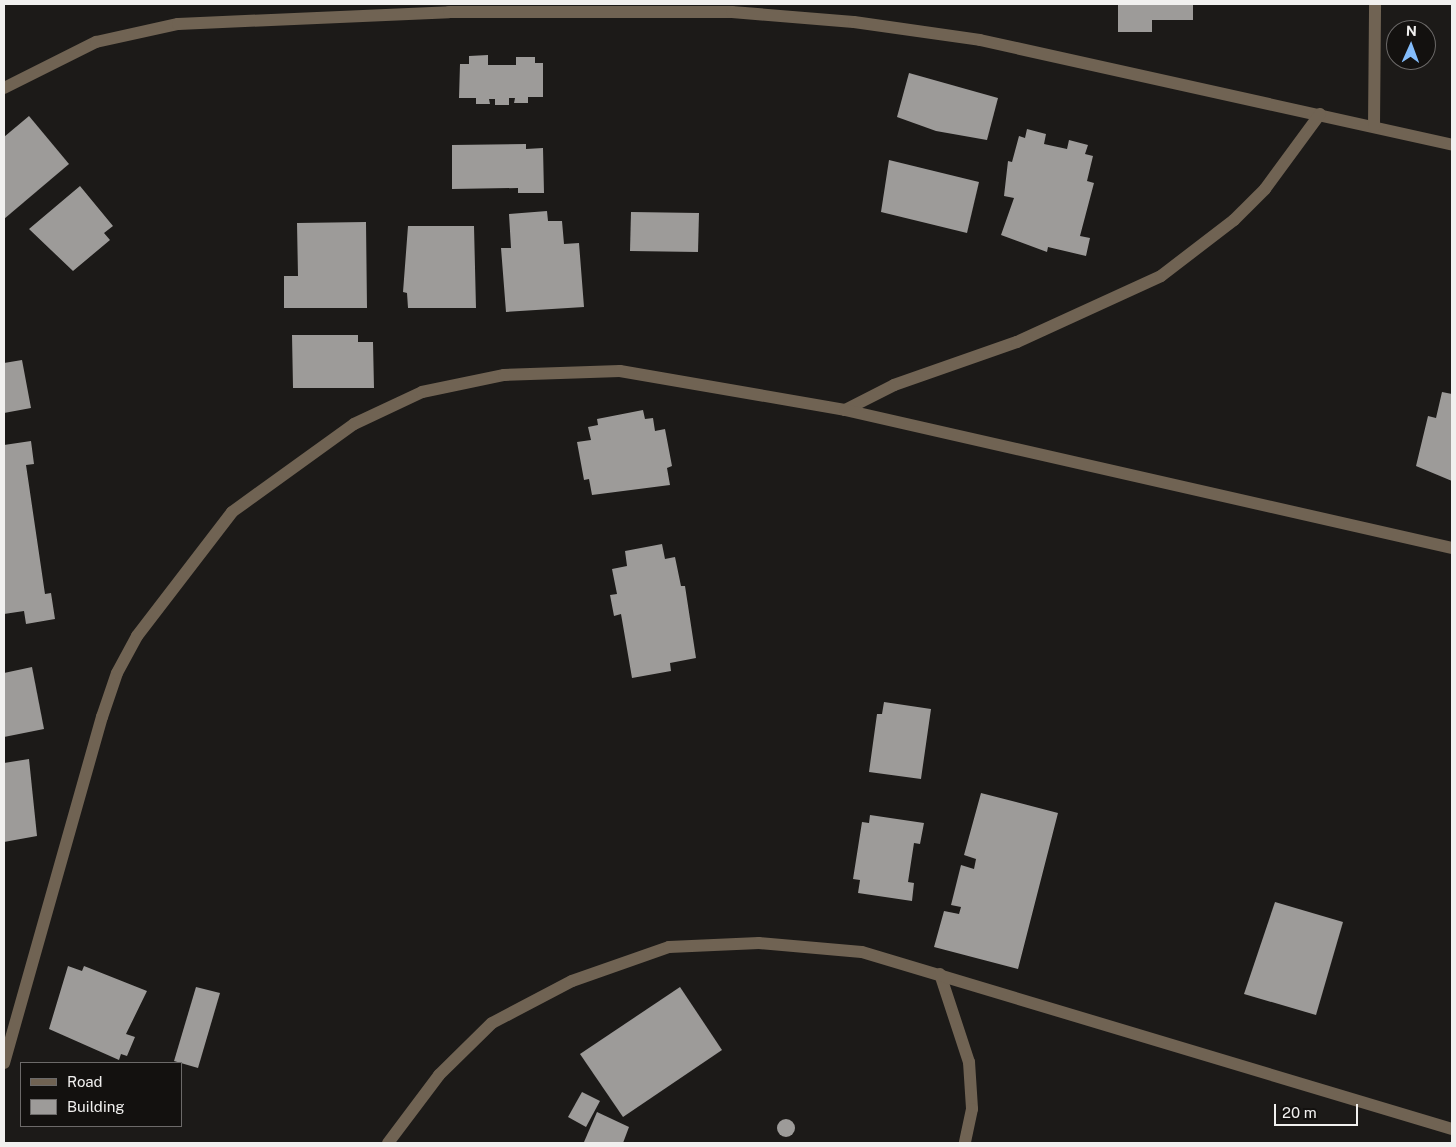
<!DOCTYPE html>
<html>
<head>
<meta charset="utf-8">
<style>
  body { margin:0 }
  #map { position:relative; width:1456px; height:1147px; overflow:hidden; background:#1c1a18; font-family:"Public Sans",sans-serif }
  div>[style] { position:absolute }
  .building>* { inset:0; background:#9d9b99 }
  .round { border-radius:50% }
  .service>* { height:12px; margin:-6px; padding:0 6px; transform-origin:6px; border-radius:6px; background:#706353 }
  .minor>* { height:12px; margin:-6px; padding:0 6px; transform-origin:6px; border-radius:6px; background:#706353 }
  span { translate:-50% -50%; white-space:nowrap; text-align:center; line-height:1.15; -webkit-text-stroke:5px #13110f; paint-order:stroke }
  .frame { position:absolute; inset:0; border:5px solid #f1f0ef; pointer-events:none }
  .legend { position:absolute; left:20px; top:1062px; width:162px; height:65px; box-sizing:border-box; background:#13110f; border:1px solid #6c6a69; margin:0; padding:6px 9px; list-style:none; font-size:15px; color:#f1f0ef }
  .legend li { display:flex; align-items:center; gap:10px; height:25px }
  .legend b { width:25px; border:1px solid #6c6a69 }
  .north { position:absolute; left:1386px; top:20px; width:50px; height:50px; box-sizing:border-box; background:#13110f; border:1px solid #6c6a69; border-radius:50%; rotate:2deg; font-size:14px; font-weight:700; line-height:20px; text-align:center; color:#f1f0ef }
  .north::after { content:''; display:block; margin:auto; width:18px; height:22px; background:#83bcfb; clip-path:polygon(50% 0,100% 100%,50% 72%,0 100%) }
  .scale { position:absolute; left:1274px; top:1104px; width:84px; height:22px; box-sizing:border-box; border:2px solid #f1f0ef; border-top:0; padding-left:6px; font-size:15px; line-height:18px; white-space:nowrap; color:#f1f0ef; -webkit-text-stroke:4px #13110f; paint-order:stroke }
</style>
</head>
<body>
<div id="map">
  <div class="building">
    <i style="clip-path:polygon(1118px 4px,1193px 4px,1193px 20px,1152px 20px,1152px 32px,1118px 32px)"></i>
    <i style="clip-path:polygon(488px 55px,488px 65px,516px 65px,516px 57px,535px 57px,535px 63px,543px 63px,543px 97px,528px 97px,528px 103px,514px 103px,515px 98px,509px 98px,509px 105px,495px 105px,495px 99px,489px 99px,490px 104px,476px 104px,476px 98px,459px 98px,460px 64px,469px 64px,469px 56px)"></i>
    <i style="clip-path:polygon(909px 73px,998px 98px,987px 140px,936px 131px,897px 117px)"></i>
    <i style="clip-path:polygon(29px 116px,69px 164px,4px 219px,4px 137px)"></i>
    <i style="clip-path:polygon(1027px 129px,1046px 134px,1044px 144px,1067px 149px,1069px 140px,1088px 145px,1085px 154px,1093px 156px,1087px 181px,1094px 183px,1080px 236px,1090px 238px,1086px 256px,1048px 247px,1047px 252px,1001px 235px,1014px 198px,1004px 196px,1008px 161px,1012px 162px,1019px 136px,1025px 138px)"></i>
    <i style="clip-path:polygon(526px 144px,526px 149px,543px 148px,544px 193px,518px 193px,518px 188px,452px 189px,452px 145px)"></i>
    <i style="clip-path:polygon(889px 160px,979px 182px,967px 233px,881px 212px)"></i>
    <i style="clip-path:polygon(80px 186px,113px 226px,104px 233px,110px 240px,73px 271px,29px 229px)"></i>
    <i style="clip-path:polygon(547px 211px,548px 221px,562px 221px,564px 244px,579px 243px,584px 307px,506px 312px,501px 248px,511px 248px,509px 214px)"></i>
    <i style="clip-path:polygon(631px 212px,699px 213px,698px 252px,630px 251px)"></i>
    <i style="clip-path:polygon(366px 222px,367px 308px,284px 308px,284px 276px,298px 276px,297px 223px)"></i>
    <i style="clip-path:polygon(408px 226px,474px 226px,476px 308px,408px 308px,407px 293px,403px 292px)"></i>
    <i style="clip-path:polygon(292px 335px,358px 335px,358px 342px,373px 342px,374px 388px,293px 388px)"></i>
    <i style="clip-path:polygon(22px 360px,31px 408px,4px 413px,4px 363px)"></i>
    <i style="clip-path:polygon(1442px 392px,1452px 394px,1452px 481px,1416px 466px,1428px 416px,1436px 418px)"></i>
    <i style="clip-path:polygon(643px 410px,645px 419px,653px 418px,655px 431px,665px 429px,672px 466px,667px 468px,670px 485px,592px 495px,589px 479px,584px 480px,577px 442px,591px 440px,588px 427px,598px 425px,597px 419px)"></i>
    <i style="clip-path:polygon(31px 441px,34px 464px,26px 465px,45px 594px,51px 593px,55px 619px,26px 624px,24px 611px,4px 614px,4px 445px)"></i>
    <i style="clip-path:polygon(662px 544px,665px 559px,675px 557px,681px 586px,685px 586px,696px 658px,670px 663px,671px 671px,632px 678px,621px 614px,614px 616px,610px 595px,617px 594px,612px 569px,627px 566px,625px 551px)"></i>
    <i style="clip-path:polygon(32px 667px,44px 729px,4px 737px,4px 673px)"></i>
    <i style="clip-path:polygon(884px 702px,931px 709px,921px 779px,869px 772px,877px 714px,882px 714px)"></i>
    <i style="clip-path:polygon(29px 759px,37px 836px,4px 842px,4px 763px)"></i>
    <i style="clip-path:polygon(981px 793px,1058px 813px,1018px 969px,934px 947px,944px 911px,959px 914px,961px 907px,951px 905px,961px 865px,974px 869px,976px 859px,964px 855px)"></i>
    <i style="clip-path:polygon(870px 815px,924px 823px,920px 844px,914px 843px,908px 882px,914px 883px,912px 901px,858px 893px,860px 880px,853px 879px,862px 822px,869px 823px)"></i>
    <i style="clip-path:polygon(1275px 902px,1343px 922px,1316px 1015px,1244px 994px)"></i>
    <i style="clip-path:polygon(68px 966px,82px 971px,84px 966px,147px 991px,126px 1034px,135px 1037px,127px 1056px,121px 1054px,119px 1060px,49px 1029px)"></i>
    <i style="clip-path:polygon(196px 987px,220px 993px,198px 1068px,174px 1061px)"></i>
    <i style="clip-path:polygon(680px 987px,722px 1050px,623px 1117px,580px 1054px)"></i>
    <i style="clip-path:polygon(582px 1092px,600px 1101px,586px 1127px,568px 1117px)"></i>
    <i style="clip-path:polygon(597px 1112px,629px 1127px,623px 1143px,584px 1142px)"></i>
    <i class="round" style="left:777px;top:1119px;width:18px;height:18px"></i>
  </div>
  <div class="service">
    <i style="left:940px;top:974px;width:93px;rotate:71.8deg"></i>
    <i style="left:969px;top:1062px;width:47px;rotate:86.3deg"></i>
    <i style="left:972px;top:1109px;width:35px;rotate:102deg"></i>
  </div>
  <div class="minor">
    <i style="left:4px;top:88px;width:103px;rotate:-26.6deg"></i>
    <i style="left:96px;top:42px;width:84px;rotate:-12.4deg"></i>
    <i style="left:178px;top:24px;width:271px;rotate:-2.5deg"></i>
    <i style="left:449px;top:12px;width:283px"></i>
    <i style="left:732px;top:12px;width:122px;rotate:4.7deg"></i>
    <i style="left:854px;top:22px;width:127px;rotate:8.1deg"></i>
    <i style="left:980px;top:40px;width:484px;rotate:12.5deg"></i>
    <i style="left:1374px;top:126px;width:122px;rotate:-89.5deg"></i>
    <i style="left:845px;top:410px;width:55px;rotate:-27deg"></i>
    <i style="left:894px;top:385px;width:130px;rotate:-19.3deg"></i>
    <i style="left:1017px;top:342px;width:158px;rotate:-24.6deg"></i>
    <i style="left:1161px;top:276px;width:92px;rotate:-37.5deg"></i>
    <i style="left:1234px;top:220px;width:44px;rotate:-45deg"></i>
    <i style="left:1265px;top:189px;width:93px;rotate:-53.7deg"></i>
    <i style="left:4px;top:1063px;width:360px;rotate:-74.2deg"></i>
    <i style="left:102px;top:717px;width:46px;rotate:-71.2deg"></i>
    <i style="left:117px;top:673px;width:42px;rotate:-61.6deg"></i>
    <i style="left:137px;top:636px;width:156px;rotate:-52.5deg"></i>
    <i style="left:232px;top:512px;width:150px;rotate:-35.8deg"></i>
    <i style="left:354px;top:424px;width:75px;rotate:-25.2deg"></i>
    <i style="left:422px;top:392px;width:84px;rotate:-11.7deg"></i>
    <i style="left:504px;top:375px;width:116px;rotate:-2deg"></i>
    <i style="left:620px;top:371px;width:228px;rotate:9.8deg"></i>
    <i style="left:845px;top:410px;width:622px;rotate:12.81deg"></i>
    <i style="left:388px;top:1143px;width:85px;rotate:-53.1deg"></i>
    <i style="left:439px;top:1075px;width:74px;rotate:-44.5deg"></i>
    <i style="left:492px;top:1023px;width:90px;rotate:-27.7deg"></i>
    <i style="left:572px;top:981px;width:103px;rotate:-19.3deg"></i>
    <i style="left:669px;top:947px;width:90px;rotate:-2.5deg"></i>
    <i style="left:759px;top:943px;width:103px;rotate:5deg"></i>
    <i style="left:862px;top:952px;width:616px;rotate:16.7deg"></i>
  </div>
  <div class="frame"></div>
  <ul class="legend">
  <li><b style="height:6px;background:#706353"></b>Road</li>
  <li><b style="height:14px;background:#9d9b99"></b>Building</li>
  </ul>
  <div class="north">N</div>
  <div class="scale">20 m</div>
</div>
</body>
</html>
